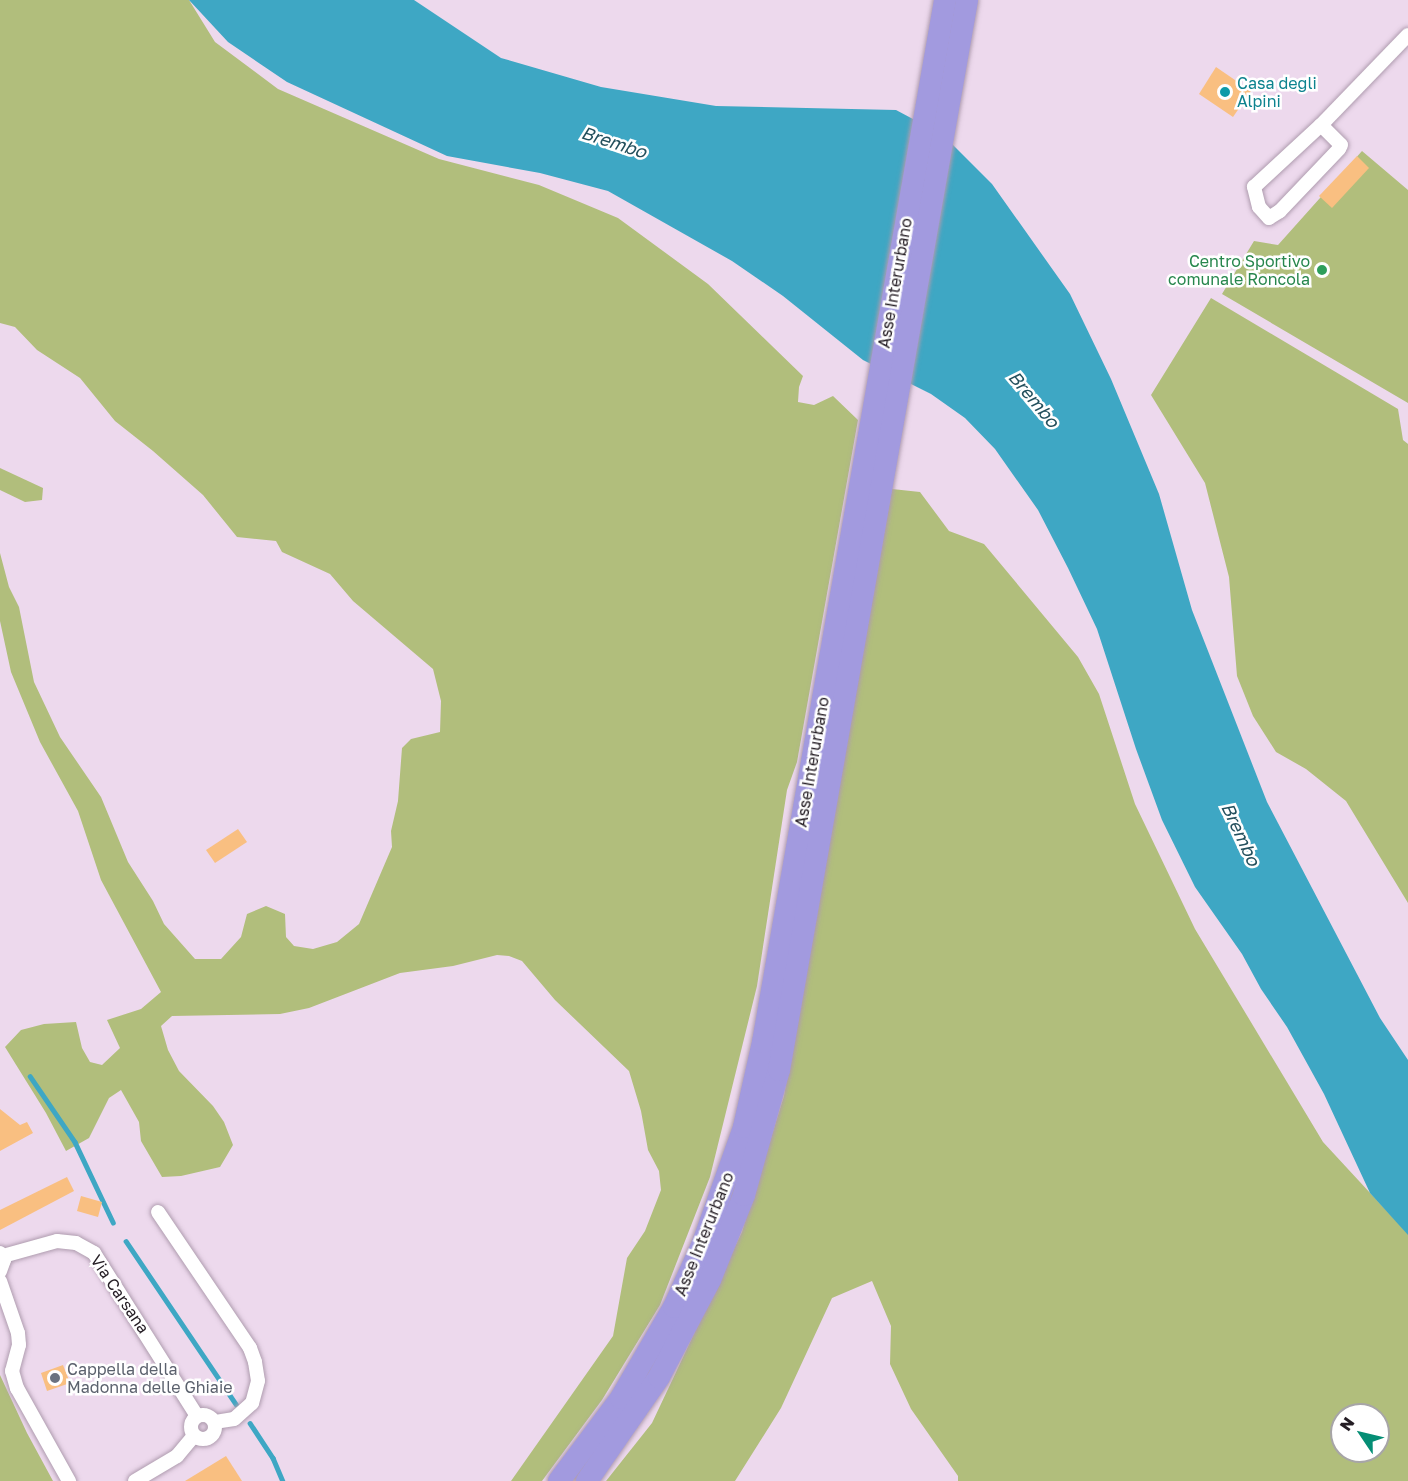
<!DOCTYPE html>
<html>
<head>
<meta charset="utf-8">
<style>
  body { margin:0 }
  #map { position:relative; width:1408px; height:1481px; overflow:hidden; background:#edd9ed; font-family:"Golos Text",sans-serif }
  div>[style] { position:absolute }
  .green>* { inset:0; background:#b1be7c }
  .water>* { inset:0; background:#3ea7c4 }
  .stream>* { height:4.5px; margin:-2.25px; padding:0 2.25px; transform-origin:2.25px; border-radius:2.25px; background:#3ea7c4 }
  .building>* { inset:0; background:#f9bf81 }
  .roads { filter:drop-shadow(0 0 2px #af9caf) drop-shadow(0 0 2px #af9caf) }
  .minor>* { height:14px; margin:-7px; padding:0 7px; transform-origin:7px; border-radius:7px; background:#fff }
  .minor>.ring { margin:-7px; padding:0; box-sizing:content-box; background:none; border:14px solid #fff; border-radius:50% }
  .trunk>* { height:22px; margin:-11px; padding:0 11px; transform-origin:11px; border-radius:11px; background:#a29adf }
  .dots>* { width:16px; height:16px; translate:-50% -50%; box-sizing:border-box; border:3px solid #fff; border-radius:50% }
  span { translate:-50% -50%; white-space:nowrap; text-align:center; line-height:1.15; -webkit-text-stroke:5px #fff; paint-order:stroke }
  .culture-label { font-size:16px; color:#0d838f }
  .left { translate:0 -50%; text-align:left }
  .leisure-label { font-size:16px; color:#27864d }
  .right { translate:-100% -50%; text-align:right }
  .street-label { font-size:16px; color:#241d24 }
  .worship-label { font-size:16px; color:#5b616d }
  .water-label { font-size:18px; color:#24505d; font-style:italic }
  .north { position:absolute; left:1330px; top:1403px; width:60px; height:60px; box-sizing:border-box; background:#fff; border:2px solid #a7a5a7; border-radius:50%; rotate:305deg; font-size:16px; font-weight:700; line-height:24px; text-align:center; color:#241d24 }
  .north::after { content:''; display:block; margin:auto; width:21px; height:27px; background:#058e75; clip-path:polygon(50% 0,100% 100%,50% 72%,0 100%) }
</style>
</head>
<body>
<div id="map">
  <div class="green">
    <i style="clip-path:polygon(0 0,189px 0,215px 42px,278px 89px,439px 159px,539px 185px,618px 218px,708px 284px,803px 376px,799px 387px,798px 402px,814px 405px,833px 396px,858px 420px,797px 762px,787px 790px,757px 986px,710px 1177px,660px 1305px,602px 1400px,542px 1481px,511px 1481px,613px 1336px,627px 1258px,645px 1231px,661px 1190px,659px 1171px,648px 1150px,641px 1111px,629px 1071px,555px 1000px,522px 961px,509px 956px,497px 955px,453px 966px,400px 973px,309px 1008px,280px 1014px,172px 1016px,161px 1026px,168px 1050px,179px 1071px,213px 1106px,224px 1122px,233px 1145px,220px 1167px,181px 1176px,162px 1177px,141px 1141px,139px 1122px,121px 1090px,109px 1098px,89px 1138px,66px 1151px,46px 1113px,5px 1047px,21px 1030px,44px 1024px,76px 1022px,82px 1048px,90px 1062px,102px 1065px,120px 1048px,107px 1020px,141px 1009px,161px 992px,101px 880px,78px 811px,40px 742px,11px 672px,0 621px,0 553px,9px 587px,19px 607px,34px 682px,60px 737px,101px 797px,128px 862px,153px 901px,164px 924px,195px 959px,221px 959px,241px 937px,247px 914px,266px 906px,285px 914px,286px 937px,294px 946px,313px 949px,337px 942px,359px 924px,392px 847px,391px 831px,398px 801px,402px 748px,411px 739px,440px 732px,441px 701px,433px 669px,353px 601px,330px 574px,282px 552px,276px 541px,237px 537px,203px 495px,153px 451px,115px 421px,80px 378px,37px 350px,15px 327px,0 323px)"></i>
    <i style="clip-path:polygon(1362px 151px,1408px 190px,1408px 403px,1222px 294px,1254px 241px,1278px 245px)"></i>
    <i style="clip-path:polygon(1211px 298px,1398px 409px,1403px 440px,1408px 444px,1408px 903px,1346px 801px,1306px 769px,1276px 752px,1253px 716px,1237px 676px,1229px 577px,1205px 483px,1151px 395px)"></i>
    <i style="clip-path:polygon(0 468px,43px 488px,42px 500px,25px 502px,0 490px)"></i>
    <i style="clip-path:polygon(evenodd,892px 489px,920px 492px,949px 531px,984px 544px,1078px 657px,1099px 694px,1135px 804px,1195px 929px,1323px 1142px,1408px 1234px,1408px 1481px,958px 1481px,958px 1476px,911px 1409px,890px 1364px,891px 1326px,872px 1281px,832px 1298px,781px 1408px,735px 1481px,606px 1481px,652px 1423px,742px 1232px,784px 1096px,892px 489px,1342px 1415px,1378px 1415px,1378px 1451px,1342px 1451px,1342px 1415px)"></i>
    <i style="clip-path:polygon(0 1375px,27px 1433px,53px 1481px,0 1481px)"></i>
  </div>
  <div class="water">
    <i style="clip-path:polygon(189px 0,414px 0,501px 58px,601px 87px,716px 106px,896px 110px,943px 135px,992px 184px,1070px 294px,1111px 379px,1159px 494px,1192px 610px,1267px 802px,1380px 1018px,1408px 1060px,1408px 1235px,1370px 1193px,1324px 1094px,1287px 1027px,1261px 989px,1242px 954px,1195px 887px,1162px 820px,1136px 749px,1097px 629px,1068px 568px,1038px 510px,995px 449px,965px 418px,931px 394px,863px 360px,783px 296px,732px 261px,608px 191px,540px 173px,447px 156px,287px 82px,228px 42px)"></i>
  </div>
  <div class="stream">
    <i style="left:30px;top:1076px;width:80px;rotate:55.7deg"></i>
    <i style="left:75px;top:1142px;width:89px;rotate:64.6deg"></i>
    <i style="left:126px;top:1241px;width:197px;rotate:56deg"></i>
    <i style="left:250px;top:1423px;width:42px;rotate:56.7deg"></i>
    <i style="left:273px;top:1458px;width:25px;rotate:67deg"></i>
  </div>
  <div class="building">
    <i style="clip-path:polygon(1216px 67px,1251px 91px,1233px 117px,1199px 94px)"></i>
    <i style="clip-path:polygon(1357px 156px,1369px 168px,1332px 208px,1319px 196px)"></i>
    <i style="clip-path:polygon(238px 829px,247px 842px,215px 863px,206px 850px)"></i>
    <i style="clip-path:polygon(0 1109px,20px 1125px,27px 1122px,33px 1133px,0 1151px)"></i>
    <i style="clip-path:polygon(67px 1177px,74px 1191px,0 1230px,0 1210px)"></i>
    <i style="clip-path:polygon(81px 1196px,102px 1202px,98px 1217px,77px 1211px)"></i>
    <i style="clip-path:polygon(63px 1365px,70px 1383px,47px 1391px,41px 1373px)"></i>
    <i style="clip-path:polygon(226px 1456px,242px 1481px,185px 1481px)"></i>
  </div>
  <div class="roads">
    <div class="minor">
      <i style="left:1321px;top:125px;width:28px;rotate:45deg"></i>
      <i style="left:1341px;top:145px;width:4px;rotate:117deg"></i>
      <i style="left:1339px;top:149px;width:86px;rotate:133.6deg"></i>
      <i style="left:1280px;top:211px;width:13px;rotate:148deg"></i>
      <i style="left:1269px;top:218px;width:15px;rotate:-132deg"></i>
      <i style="left:1259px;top:207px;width:21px;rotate:-104deg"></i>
      <i style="left:1254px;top:187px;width:91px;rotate:-42.8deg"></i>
      <i style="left:1321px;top:125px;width:125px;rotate:-46deg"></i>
      <i style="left:158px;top:1212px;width:164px;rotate:55.9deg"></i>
      <i style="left:250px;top:1348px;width:15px;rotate:70deg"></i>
      <i style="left:255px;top:1362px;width:19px;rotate:81deg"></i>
      <i style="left:258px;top:1381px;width:23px;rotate:105deg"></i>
      <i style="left:252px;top:1403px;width:24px;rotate:138deg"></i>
      <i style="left:234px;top:1419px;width:20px;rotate:171deg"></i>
      <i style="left:0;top:1253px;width:8px;rotate:60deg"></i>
      <i style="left:4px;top:1260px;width:12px;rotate:110deg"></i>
      <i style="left:3px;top:1256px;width:56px;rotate:-15.5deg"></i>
      <i style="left:57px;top:1241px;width:19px;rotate:6deg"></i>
      <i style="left:76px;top:1243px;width:21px;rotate:29deg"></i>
      <i style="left:94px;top:1253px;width:193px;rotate:57.7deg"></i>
      <i style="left:0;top:1281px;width:55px;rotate:70.9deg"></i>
      <i style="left:18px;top:1333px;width:12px;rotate:85deg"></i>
      <i style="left:19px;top:1345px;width:27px;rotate:105deg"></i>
      <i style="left:12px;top:1371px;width:18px;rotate:74deg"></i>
      <i style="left:17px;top:1388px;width:107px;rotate:60.8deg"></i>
      <i class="ring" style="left:191px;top:1415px;width:10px;height:10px"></i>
      <i style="left:135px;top:1481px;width:49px;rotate:-30.8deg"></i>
      <i style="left:177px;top:1456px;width:26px;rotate:-50deg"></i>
    </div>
    <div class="trunk">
      <i style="left:559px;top:1481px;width:104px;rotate:-53.2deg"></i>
      <i style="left:621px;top:1398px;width:105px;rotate:-59.8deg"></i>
      <i style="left:674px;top:1307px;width:70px;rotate:-65.6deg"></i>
      <i style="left:703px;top:1243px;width:123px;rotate:-70.5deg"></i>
      <i style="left:744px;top:1127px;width:87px;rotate:-77.4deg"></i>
      <i style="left:763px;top:1042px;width:1058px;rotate:-80.09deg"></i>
      <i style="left:587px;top:1481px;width:126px;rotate:-55.3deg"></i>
      <i style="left:659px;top:1377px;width:110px;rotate:-62.3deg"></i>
      <i style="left:710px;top:1280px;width:92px;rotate:-68.2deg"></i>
      <i style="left:744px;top:1195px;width:130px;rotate:-74.4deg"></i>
      <i style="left:779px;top:1070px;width:1086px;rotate:-80.03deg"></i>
    </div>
  </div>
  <div class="dots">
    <i style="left:1225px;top:92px;background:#0f9aa8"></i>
    <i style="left:1322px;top:270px;background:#2e9e5b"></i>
    <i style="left:55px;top:1378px;background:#6b7280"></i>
  </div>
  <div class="culture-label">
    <span class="left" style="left:1237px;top:92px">Casa degli<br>Alpini</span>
  </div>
  <div class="leisure-label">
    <span class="right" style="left:1310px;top:270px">Centro Sportivo<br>comunale Roncola</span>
  </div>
  <div class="street-label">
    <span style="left:895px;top:283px;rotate:-80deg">Asse Interurbano</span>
    <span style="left:812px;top:762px;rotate:-80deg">Asse Interurbano</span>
    <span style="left:704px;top:1234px;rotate:-68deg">Asse Interurbano</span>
    <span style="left:120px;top:1294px;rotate:56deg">Via Carsana</span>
  </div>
  <div class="worship-label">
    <span class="left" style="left:67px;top:1378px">Cappella della<br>Madonna delle Ghiaie</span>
  </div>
  <div class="water-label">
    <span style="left:614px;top:142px;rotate:18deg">Brembo</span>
    <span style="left:1034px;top:399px;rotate:50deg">Brembo</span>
    <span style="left:1241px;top:834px;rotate:65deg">Brembo</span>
  </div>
  <div class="north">N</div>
</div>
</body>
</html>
